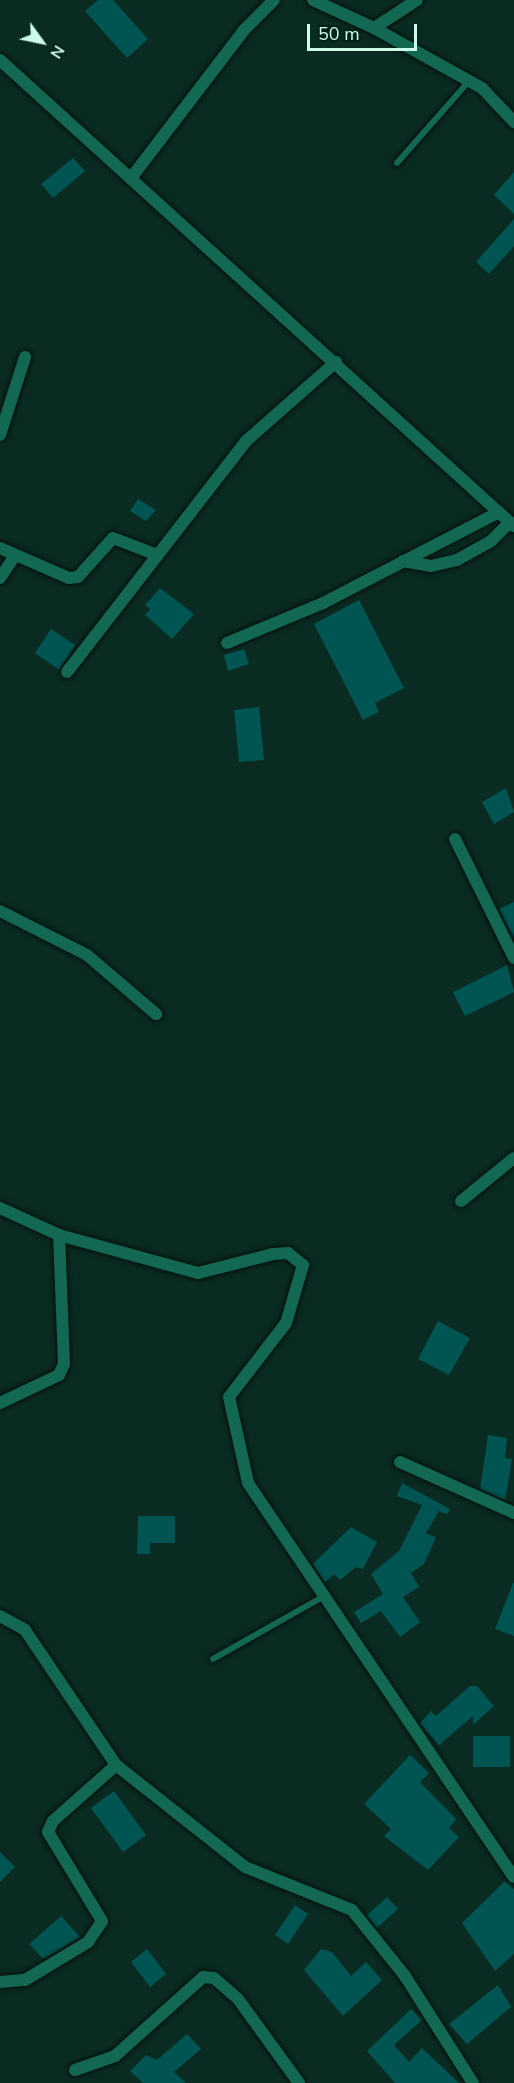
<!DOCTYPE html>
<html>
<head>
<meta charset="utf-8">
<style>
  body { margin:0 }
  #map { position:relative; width:514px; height:2083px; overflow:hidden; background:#0a2b21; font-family:"Nunito Sans",sans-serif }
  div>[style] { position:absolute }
  .building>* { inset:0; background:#005552 }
  .roads { filter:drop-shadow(0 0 2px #04110c) drop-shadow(0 0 2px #04110c) }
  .service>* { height:6px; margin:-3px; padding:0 3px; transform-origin:3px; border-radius:3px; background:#126852 }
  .minor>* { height:12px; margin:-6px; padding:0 6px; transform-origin:6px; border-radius:6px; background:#126852 }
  span { translate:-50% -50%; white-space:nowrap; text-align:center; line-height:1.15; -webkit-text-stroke:4.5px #012118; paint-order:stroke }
  .north { position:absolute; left:12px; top:12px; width:60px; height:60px; -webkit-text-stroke:4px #012118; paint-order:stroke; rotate:123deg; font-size:16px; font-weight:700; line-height:24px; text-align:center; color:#ccfbea }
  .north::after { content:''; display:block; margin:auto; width:21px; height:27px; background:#ccfbea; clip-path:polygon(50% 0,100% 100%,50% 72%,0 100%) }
  .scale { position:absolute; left:307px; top:24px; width:110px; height:27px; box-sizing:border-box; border:3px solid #ccfbea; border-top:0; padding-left:8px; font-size:18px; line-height:21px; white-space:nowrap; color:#ccfbea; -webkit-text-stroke:4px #012118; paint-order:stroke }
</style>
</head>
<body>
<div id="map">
  <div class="building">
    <i style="clip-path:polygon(98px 0,113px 0,148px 39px,127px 58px,85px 11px)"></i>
    <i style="clip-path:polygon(73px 158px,85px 171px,53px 198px,41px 184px)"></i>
    <i style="clip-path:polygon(514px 172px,514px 214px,494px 195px)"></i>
    <i style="clip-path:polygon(514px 219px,514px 246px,489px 274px,476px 262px)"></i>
    <i style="clip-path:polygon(138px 499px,156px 510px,146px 521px,130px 511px)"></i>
    <i style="clip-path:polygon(160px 588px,194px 614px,172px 639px,145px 615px,150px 609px,145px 605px)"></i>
    <i style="clip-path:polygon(359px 600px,404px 688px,375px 703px,379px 712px,363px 720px,314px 624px)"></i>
    <i style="clip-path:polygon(51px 629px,75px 645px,59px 670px,35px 653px)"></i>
    <i style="clip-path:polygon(244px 649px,249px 664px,228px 671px,224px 655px)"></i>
    <i style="clip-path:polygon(259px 707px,264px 760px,239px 762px,234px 710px)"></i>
    <i style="clip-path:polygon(506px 788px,514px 812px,494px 824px,482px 802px)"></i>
    <i style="clip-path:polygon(514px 902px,514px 937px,499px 909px)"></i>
    <i style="clip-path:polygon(507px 965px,514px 992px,465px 1016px,453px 992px)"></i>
    <i style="clip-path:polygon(438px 1321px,470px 1338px,449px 1375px,418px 1359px)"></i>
    <i style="clip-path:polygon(488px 1435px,507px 1438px,505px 1458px,512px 1459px,505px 1500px,480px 1489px)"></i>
    <i style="clip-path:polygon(402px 1483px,450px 1509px,447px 1514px,439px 1511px,426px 1533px,436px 1537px,424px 1564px,411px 1573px,419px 1587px,403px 1597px,420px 1622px,400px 1637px,381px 1611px,361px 1623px,354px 1612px,383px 1594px,371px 1574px,399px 1551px,422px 1505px,397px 1496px)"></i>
    <i style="clip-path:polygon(138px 1516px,175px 1516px,175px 1543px,150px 1543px,150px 1554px,137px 1554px)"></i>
    <i style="clip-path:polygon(351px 1527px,377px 1542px,363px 1569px,356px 1567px,340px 1580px,334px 1574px,325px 1582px,313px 1564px)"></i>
    <i style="clip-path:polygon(513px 1583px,514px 1583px,514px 1636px,495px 1629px)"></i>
    <i style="clip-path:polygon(470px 1686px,477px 1686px,494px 1706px,473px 1725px,473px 1716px,439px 1745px,420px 1723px,431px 1711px,436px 1716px)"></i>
    <i style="clip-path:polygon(473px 1736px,510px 1736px,510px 1767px,473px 1767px)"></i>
    <i style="clip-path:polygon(410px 1755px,429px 1773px,420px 1782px,456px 1819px,449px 1828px,459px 1837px,428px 1870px,384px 1836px,391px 1829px,364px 1804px)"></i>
    <i style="clip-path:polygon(114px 1791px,146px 1835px,123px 1852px,91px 1808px)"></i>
    <i style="clip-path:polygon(0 1852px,15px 1867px,0 1882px)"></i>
    <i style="clip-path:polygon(505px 1881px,514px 1889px,514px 1954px,495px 1971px,462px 1923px)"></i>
    <i style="clip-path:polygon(387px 1897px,398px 1909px,377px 1928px,367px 1915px)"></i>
    <i style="clip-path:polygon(295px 1905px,308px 1914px,288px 1944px,275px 1935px)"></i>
    <i style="clip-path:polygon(61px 1916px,80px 1937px,43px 1959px,29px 1944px)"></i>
    <i style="clip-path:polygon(147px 1949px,166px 1974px,150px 1987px,131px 1962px)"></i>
    <i style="clip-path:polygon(321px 1949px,332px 1952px,351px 1976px,366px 1962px,382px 1980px,343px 2016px,304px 1970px)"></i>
    <i style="clip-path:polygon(498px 1985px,511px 2007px,467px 2044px,449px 2024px)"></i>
    <i style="clip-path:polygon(411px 2009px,422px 2020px,394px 2045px,409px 2062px,422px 2048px,459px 2083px,395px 2083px,367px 2051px)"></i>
    <i style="clip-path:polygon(187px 2034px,201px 2049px,174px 2072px,186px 2083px,143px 2083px,130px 2071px,146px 2055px,157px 2060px)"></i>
  </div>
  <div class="roads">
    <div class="service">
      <i style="left:397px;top:163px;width:109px;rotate:-48.7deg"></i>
      <i style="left:213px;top:1659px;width:130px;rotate:-29.5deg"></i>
    </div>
    <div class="minor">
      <i style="left:313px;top:0;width:67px;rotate:24.7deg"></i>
      <i style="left:374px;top:28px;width:51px;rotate:-33.1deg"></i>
      <i style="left:374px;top:28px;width:124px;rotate:29.1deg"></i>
      <i style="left:482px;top:88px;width:47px;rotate:46.7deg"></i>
      <i style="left:0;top:60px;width:694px;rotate:42.2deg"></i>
      <i style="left:131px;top:178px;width:186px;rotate:-52.6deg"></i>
      <i style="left:244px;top:30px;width:42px;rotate:-45deg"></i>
      <i style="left:0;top:435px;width:82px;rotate:-72.2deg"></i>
      <i style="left:0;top:548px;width:75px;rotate:23.5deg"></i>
      <i style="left:69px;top:578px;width:9px;rotate:-6deg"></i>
      <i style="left:78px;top:577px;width:52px;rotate:-48.1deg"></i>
      <i style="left:113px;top:538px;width:47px;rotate:21.1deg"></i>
      <i style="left:403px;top:561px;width:28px;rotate:10deg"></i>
      <i style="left:431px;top:566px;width:27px;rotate:-13deg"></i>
      <i style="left:457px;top:560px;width:39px;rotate:-29deg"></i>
      <i style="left:491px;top:541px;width:27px;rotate:-45deg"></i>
      <i style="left:0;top:578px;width:27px;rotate:-56deg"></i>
      <i style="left:227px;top:643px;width:104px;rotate:-22.6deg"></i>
      <i style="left:323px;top:603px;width:198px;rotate:-27.3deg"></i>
      <i style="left:67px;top:672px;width:292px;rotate:-52.2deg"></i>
      <i style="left:246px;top:441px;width:120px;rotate:-41.3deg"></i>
      <i style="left:455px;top:839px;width:133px;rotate:63.6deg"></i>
      <i style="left:0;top:911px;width:97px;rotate:26.8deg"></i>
      <i style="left:87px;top:955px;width:91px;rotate:40.5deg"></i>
      <i style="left:461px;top:1201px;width:68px;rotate:-39.1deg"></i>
      <i style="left:0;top:1208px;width:65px;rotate:24.6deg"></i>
      <i style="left:59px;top:1235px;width:144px;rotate:15.3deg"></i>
      <i style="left:198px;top:1273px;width:77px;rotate:-14.2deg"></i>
      <i style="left:273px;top:1254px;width:15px;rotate:-4deg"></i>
      <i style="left:288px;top:1253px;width:19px;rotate:39deg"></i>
      <i style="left:303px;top:1265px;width:60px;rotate:106.3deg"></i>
      <i style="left:286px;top:1323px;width:93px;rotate:127.6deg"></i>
      <i style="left:229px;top:1397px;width:88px;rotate:77.5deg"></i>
      <i style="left:248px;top:1483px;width:475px;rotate:56deg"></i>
      <i style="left:0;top:1403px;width:65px;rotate:-25.4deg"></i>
      <i style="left:59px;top:1375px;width:12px;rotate:-66deg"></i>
      <i style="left:64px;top:1364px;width:129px;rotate:-92.2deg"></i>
      <i style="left:400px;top:1462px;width:125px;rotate:24.1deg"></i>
      <i style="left:0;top:1616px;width:29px;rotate:29deg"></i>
      <i style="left:25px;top:1630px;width:163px;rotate:56deg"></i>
      <i style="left:0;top:1982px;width:25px;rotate:-5deg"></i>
      <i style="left:25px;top:1980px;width:74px;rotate:-31.1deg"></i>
      <i style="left:88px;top:1942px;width:25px;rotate:-56deg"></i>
      <i style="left:102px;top:1921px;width:104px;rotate:-121.2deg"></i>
      <i style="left:48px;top:1832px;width:12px;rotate:-66deg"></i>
      <i style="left:53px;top:1821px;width:84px;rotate:-41.6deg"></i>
      <i style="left:116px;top:1765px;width:164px;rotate:38.3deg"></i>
      <i style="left:245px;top:1867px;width:115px;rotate:21.9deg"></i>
      <i style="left:352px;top:1910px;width:85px;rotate:51.2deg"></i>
      <i style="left:405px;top:1976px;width:127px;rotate:57.6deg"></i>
      <i style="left:75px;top:2070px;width:42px;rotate:-19.3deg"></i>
      <i style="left:115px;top:2056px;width:118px;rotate:-41.9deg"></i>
      <i style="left:203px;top:1977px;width:11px;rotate:5deg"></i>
      <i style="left:214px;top:1978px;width:32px;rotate:41deg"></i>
      <i style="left:238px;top:1999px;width:104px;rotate:54deg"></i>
    </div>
  </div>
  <div class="north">N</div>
  <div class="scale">50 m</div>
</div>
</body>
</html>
